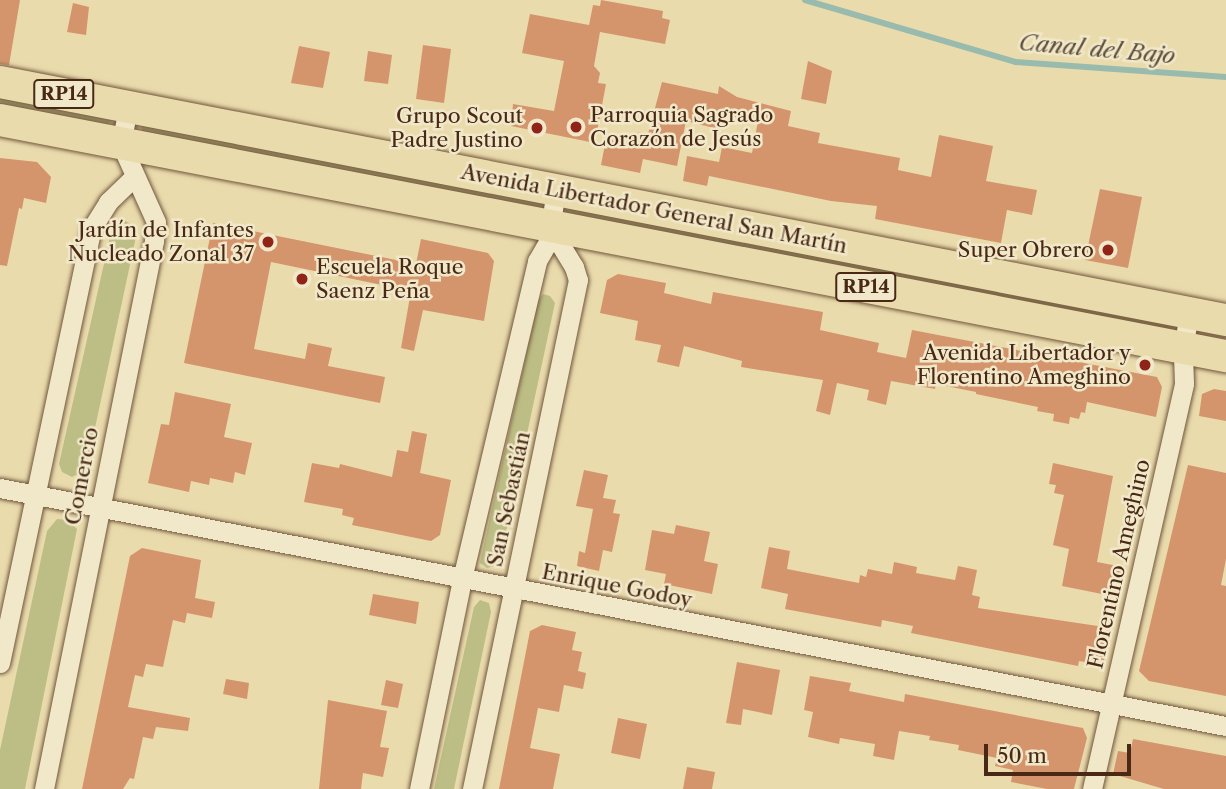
<!DOCTYPE html>
<html>
<head>
<meta charset="utf-8">
<style>
  body { margin:0 }
  #map { position:relative; width:1226px; height:789px; overflow:hidden; background:#eadbad; font-family:"Libre Caslon Text",serif }
  div>[style] { position:absolute }
  .green>* { inset:0; background:#bdbe85 }
  .stream>* { height:6px; margin:-3px; padding:0 3px; transform-origin:3px; border-radius:3px; background:#98bbae }
  .building>* { inset:0; background:#d4956d }
  .roads { filter:drop-shadow(0 0 2px #71563b) drop-shadow(0 0 2px #71563b) }
  .street>* { height:19px; margin:-9.5px; padding:0 9.5px; transform-origin:9.5px; border-radius:9.5px; background:#f1e8ca }
  .primary>* { height:32px; margin:-16px; padding:0 16px; transform-origin:16px; border-radius:16px; background:#eadbad }
  .dots>* { width:19px; height:19px; translate:-50% -50%; box-sizing:border-box; border:4px solid #f1e8ca; border-radius:50% }
  span { translate:-50% -50%; white-space:nowrap; text-align:center; line-height:1.15; -webkit-text-stroke:5px #f1e8ca; paint-order:stroke }
  .shield-label span { padding:2px 5px; background:#f1e8ca; border:2px solid; border-radius:5px; -webkit-text-stroke-width:0 }
  .shield-label { font-size:19px; color:#492915; font-weight:700 }
  .poi-label { font-size:21px; color:#492915 }
  .left { translate:0 -50%; text-align:left }
  .right { translate:-100% -50%; text-align:right }
  .street-label { font-size:21px; color:#492915 }
  .water-label { font-size:23px; color:#5d4e3b; font-style:italic }
  .scale { position:absolute; left:984px; top:744px; width:147px; height:32px; box-sizing:border-box; border:4px solid #492915; border-top:0; padding-left:9px; font-size:21px; line-height:24px; white-space:nowrap; color:#492915; -webkit-text-stroke:5px #f1e8ca; paint-order:stroke }
</style>
</head>
<body>
<div id="map">
  <div class="green">
    <i style="clip-path:polygon(0 92px,111px 117px,111px 121px,107px 127px,0 107px)"></i>
    <i style="clip-path:polygon(141px 124px,543px 200px,543px 204px,538px 211px,143px 134px)"></i>
    <i style="clip-path:polygon(566px 207px,1173px 322px,1173px 326px,1172px 330px,566px 213px)"></i>
    <i style="clip-path:polygon(122px 219px,136px 227px,137px 232px,86px 470px,72px 477px,62px 472px,59px 464px,112px 228px)"></i>
    <i style="clip-path:polygon(543px 294px,550px 296px,555px 303px,499px 565px,487px 568px,480px 563px,538px 301px)"></i>
    <i style="clip-path:polygon(57px 519px,68px 520px,77px 529px,25px 789px,0 789px,0 750px,47px 531px)"></i>
    <i style="clip-path:polygon(480px 600px,489px 603px,491px 612px,454px 789px,434px 789px,474px 607px)"></i>
  </div>
  <div class="stream">
    <i style="left:805px;top:0;width:220px;rotate:16.4deg"></i>
    <i style="left:1016px;top:62px;width:211px;rotate:4.1deg"></i>
  </div>
  <div class="building">
    <i style="clip-path:polygon(0 0,20px 0,9px 65px,0 64px)"></i>
    <i style="clip-path:polygon(601px 0,663px 11px,662px 18px,670px 20px,665px 44px,600px 32px,594px 66px,600px 73px,598px 83px,606px 84px,595px 143px,511px 126px,513px 104px,554px 111px,564px 61px,522px 53px,530px 14px,589px 25px,593px 5px,600px 6px)"></i>
    <i style="clip-path:polygon(73px 3px,89px 7px,86px 35px,67px 32px)"></i>
    <i style="clip-path:polygon(423px 45px,451px 49px,444px 103px,416px 99px)"></i>
    <i style="clip-path:polygon(299px 46px,330px 52px,323px 88px,291px 83px)"></i>
    <i style="clip-path:polygon(368px 51px,392px 55px,388px 84px,364px 81px)"></i>
    <i style="clip-path:polygon(808px 61px,832px 71px,826px 104px,801px 99px)"></i>
    <i style="clip-path:polygon(662px 82px,718px 94px,719px 86px,737px 97px,791px 111px,788px 126px,820px 133px,818px 143px,900px 158px,898px 170px,931px 177px,939px 135px,993px 146px,986px 181px,1037px 190px,1032px 215px,1007px 210px,1001px 243px,875px 219px,877px 206px,831px 201px,709px 176px,707px 186px,683px 181px,687px 156px,719px 162px,722px 147px,752px 153px,758px 121px,721px 114px,718px 129px,686px 121px,677px 166px,643px 159px,640px 173px,601px 165px,606px 139px,635px 145px,638px 132px,648px 134px)"></i>
    <i style="clip-path:polygon(0 158px,37px 162px,51px 177px,46px 203px,24px 198px,22px 209px,19px 208px,7px 266px,0 265px)"></i>
    <i style="clip-path:polygon(1100px 189px,1142px 197px,1128px 268px,1085px 260px)"></i>
    <i style="clip-path:polygon(213px 223px,416px 264px,421px 239px,488px 253px,494px 261px,484px 321px,423px 310px,414px 351px,401px 348px,411px 291px,271px 262px,254px 349px,305px 359px,308px 343px,332px 348px,328px 366px,385px 377px,380px 403px,184px 363px)"></i>
    <i style="clip-path:polygon(618px 274px,666px 283px,664px 293px,711px 304px,713px 292px,823px 312px,820px 330px,879px 343px,877px 352px,906px 358px,912px 330px,1157px 377px,1162px 387px,1156px 417px,1087px 402px,1085px 413px,1081px 412px,1079px 419px,1070px 417px,1069px 424px,1053px 421px,1054px 414px,1037px 411px,1038px 407px,976px 394px,976px 392px,936px 384px,935px 389px,891px 381px,886px 405px,867px 400px,869px 390px,837px 383px,830px 415px,816px 411px,823px 380px,741px 367px,742px 361px,684px 346px,679px 367px,657px 362px,661px 345px,635px 340px,638px 321px,600px 313px,607px 280px)"></i>
    <i style="clip-path:polygon(1214px 389px,1226px 391px,1226px 421px,1199px 416px,1202px 394px)"></i>
    <i style="clip-path:polygon(175px 392px,231px 404px,224px 437px,252px 443px,245px 475px,235px 472px,233px 483px,210px 478px,209px 485px,191px 481px,189px 492px,148px 483px,161px 424px,169px 425px)"></i>
    <i style="clip-path:polygon(412px 431px,427px 434px,420px 473px,451px 480px,440px 535px,431px 541px,352px 525px,354px 518px,342px 515px,343px 509px,304px 502px,312px 463px,339px 468px,340px 464px,392px 477px,397px 450px,408px 452px)"></i>
    <i style="clip-path:polygon(1053px 463px,1113px 476px,1097px 562px,1123px 567px,1117px 597px,1062px 586px,1069px 549px,1053px 545px,1064px 495px,1054px 493px,1056px 485px,1049px 484px)"></i>
    <i style="clip-path:polygon(1188px 465px,1226px 473px,1226px 559px,1221px 585px,1226px 586px,1226px 696px,1149px 681px,1139px 671px)"></i>
    <i style="clip-path:polygon(584px 470px,608px 475px,603px 498px,616px 500px,613px 513px,620px 514px,612px 552px,603px 550px,599px 571px,577px 566px,579px 551px,585px 553px,593px 509px,576px 506px)"></i>
    <i style="clip-path:polygon(676px 525px,710px 532px,704px 561px,718px 564px,712px 594px,664px 584px,666px 574px,645px 570px,652px 530px,674px 534px)"></i>
    <i style="clip-path:polygon(769px 547px,790px 551px,787px 569px,859px 583px,860px 575px,866px 577px,868px 569px,892px 574px,894px 562px,917px 567px,916px 573px,955px 580px,958px 566px,977px 570px,972px 595px,980px 597px,978px 608px,1111px 628px,1103px 665px,1079px 661px,1078px 666px,911px 633px,913px 626px,882px 620px,881px 627px,785px 609px,788px 594px,761px 588px)"></i>
    <i style="clip-path:polygon(142px 548px,201px 560px,195px 598px,215px 602px,212px 618px,187px 613px,185px 623px,173px 620px,163px 667px,146px 664px,143px 677px,135px 675px,128px 707px,190px 718px,188px 731px,156px 727px,153px 739px,143px 737px,134px 779px,130px 778px,123px 789px,82px 789px,130px 556px)"></i>
    <i style="clip-path:polygon(373px 594px,419px 602px,416px 624px,369px 615px)"></i>
    <i style="clip-path:polygon(542px 625px,576px 632px,572px 650px,582px 652px,578px 671px,586px 673px,583px 689px,564px 685px,559px 712px,538px 708px,530px 748px,560px 754px,553px 789px,499px 789px,530px 631px)"></i>
    <i style="clip-path:polygon(737px 662px,780px 670px,772px 715px,743px 709px,741px 725px,726px 723px)"></i>
    <i style="clip-path:polygon(810px 676px,851px 683px,849px 691px,904px 702px,905px 694px,1083px 728px,1087px 738px,1074px 789px,1047px 789px,1011px 782px,1013px 770px,995px 766px,997px 758px,958px 750px,959px 745px,929px 740px,930px 736px,899px 731px,894px 760px,873px 756px,875px 744px,840px 738px,839px 744px,808px 737px,813px 712px,804px 710px)"></i>
    <i style="clip-path:polygon(226px 679px,249px 683px,247px 699px,223px 694px)"></i>
    <i style="clip-path:polygon(386px 680px,403px 684px,398px 708px,381px 705px)"></i>
    <i style="clip-path:polygon(328px 700px,387px 711px,380px 747px,389px 748px,383px 777px,363px 773px,361px 789px,319px 789px)"></i>
    <i style="clip-path:polygon(618px 718px,647px 724px,640px 759px,611px 753px)"></i>
    <i style="clip-path:polygon(1133px 739px,1226px 756px,1226px 789px,1164px 789px,1113px 774px,1118px 751px,1130px 753px)"></i>
    <i style="clip-path:polygon(687px 767px,715px 772px,712px 789px,683px 789px)"></i>
  </div>
  <div class="roads">
    <div class="street">
      <i style="left:0;top:488px;width:1249px;rotate:10.99deg"></i>
      <i style="left:0;top:663px;width:445px;rotate:-78.1deg"></i>
      <i style="left:92px;top:228px;width:31px;rotate:-58deg"></i>
      <i style="left:108px;top:202px;width:36px;rotate:-44deg"></i>
      <i style="left:44px;top:789px;width:559px;rotate:-78.65deg"></i>
      <i style="left:154px;top:241px;width:19px;rotate:-84deg"></i>
      <i style="left:156px;top:222px;width:85px;rotate:-114.2deg"></i>
      <i style="left:121px;top:144px;width:38px;rotate:-79deg"></i>
      <i style="left:419px;top:789px;width:214px;rotate:-78.4deg"></i>
      <i style="left:462px;top:579px;width:327px;rotate:-76.7deg"></i>
      <i style="left:537px;top:261px;width:22px;rotate:-60deg"></i>
      <i style="left:548px;top:242px;width:53px;rotate:-81.3deg"></i>
      <i style="left:472px;top:789px;width:520px;rotate:-78.24deg"></i>
      <i style="left:578px;top:280px;width:14px;rotate:-107deg"></i>
      <i style="left:574px;top:267px;width:48px;rotate:-121.4deg"></i>
      <i style="left:1092px;top:789px;width:416px;rotate:-77.2deg"></i>
      <i style="left:1184px;top:383px;width:35px;rotate:-92deg"></i>
      <i style="left:1183px;top:348px;width:36px;rotate:-80deg"></i>
    </div>
    <div class="primary">
      <i style="left:0;top:82px;width:1249px;rotate:10.99deg"></i>
      <i style="left:0;top:120px;width:1249px;rotate:10.9deg"></i>
    </div>
  </div>
  <div class="dots">
    <i style="left:576px;top:127px;background:#8f2418"></i>
    <i style="left:537px;top:128px;background:#8f2418"></i>
    <i style="left:268px;top:242px;background:#8f2418"></i>
    <i style="left:1108px;top:250px;background:#8f2418"></i>
    <i style="left:302px;top:279px;background:#8f2418"></i>
    <i style="left:1145px;top:365px;background:#8f2418"></i>
  </div>
  <div class="shield-label">
    <span style="left:64px;top:94px">RP14</span>
    <span style="left:866px;top:287px">RP14</span>
  </div>
  <div class="poi-label">
    <span class="left" style="left:590px;top:127px">Parroquia Sagrado<br>Corazón de Jesús</span>
    <span class="right" style="left:523px;top:128px">Grupo Scout<br>Padre Justino</span>
    <span class="right" style="left:254px;top:242px">Jardín de Infantes<br>Nucleado Zonal 37</span>
    <span class="right" style="left:1094px;top:250px">Super Obrero</span>
    <span class="left" style="left:316px;top:279px">Escuela Roque<br>Saenz Peña</span>
    <span class="right" style="left:1131px;top:365px">Avenida Libertador y<br>Florentino Ameghino</span>
  </div>
  <div class="street-label">
    <span style="left:654px;top:209px;rotate:11deg">Avenida Libertador General San Martín</span>
    <span style="left:82px;top:476px;rotate:-79deg">Comercio</span>
    <span style="left:509px;top:499px;rotate:-78deg">San Sebastián</span>
    <span style="left:1119px;top:564px;rotate:-77deg">Florentino Ameghino</span>
    <span style="left:617px;top:586px;rotate:11deg">Enrique Godoy</span>
  </div>
  <div class="water-label">
    <span style="left:1097px;top:49px;rotate:5deg">Canal del Bajo</span>
  </div>
  <div class="scale">50 m</div>
</div>
</body>
</html>
